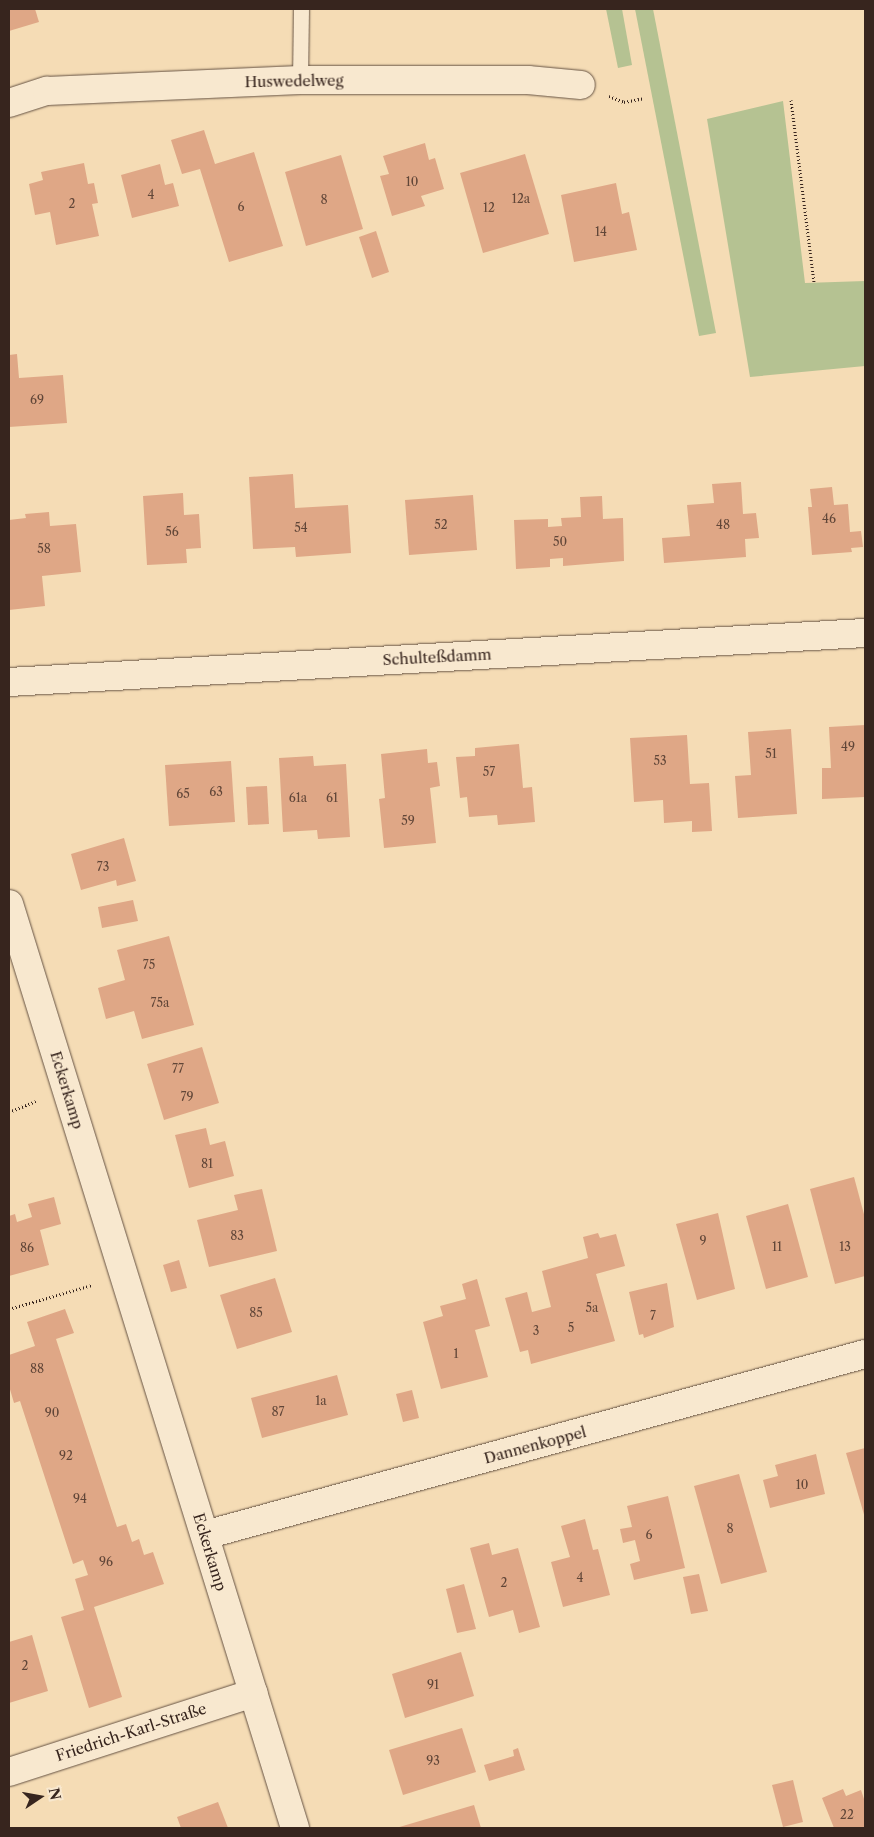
<!DOCTYPE html>
<html>
<head>
<meta charset="utf-8">
<style>
  body { margin:0 }
  #map { position:relative; width:874px; height:1837px; overflow:hidden; background:#f5dcb5; font-family:"Libre Caslon Text",serif }
  div>[style] { position:absolute }
  .green>* { inset:0; background:#b5c292 }
  .building>* { inset:0; background:#dfa786 }
  .path>* { height:3px; margin-top:-1.5px; transform-origin:0; background:repeating-linear-gradient(90deg,#37251e 0 1px,transparent 0 3.5px) }
  .roads { filter:drop-shadow(0 0 1px #665344) drop-shadow(0 0 1px #665344) }
  .lane>* { height:15px; margin:-7.5px; padding:0 7.5px; transform-origin:7.5px; border-radius:7.5px; background:#f8e8cf }
  .street>* { height:28px; margin:-14px; padding:0 14px; transform-origin:14px; border-radius:14px; background:#f8e8cf }
  span { translate:-50% -50%; white-space:nowrap; text-align:center; line-height:1.15; -webkit-text-stroke:4.5px #f8e8cf; paint-order:stroke }
  .number-label { font-size:12px; color:#614638 }
  .number-label span { -webkit-text-stroke-width:0 }
  .street-label { font-size:15px; color:#37251e }
  .frame { position:absolute; inset:0; border:10px solid #37251e; pointer-events:none }
  .north { position:absolute; left:15px; top:1772px; width:50px; height:50px; -webkit-text-stroke:4px #f8e8cf; paint-order:stroke; rotate:78deg; font-size:14px; font-weight:700; line-height:20px; text-align:center; color:#37251e }
  .north::after { content:''; display:block; margin:auto; width:18px; height:22px; background:#37251e; clip-path:polygon(50% 0,100% 100%,50% 72%,0 100%) }
</style>
</head>
<body>
<div id="map">
  <div class="green">
    <i style="clip-path:polygon(606px 9px,622px 9px,632px 65px,618px 68px)"></i>
    <i style="clip-path:polygon(635px 9px,653px 9px,716px 333px,699px 336px)"></i>
    <i style="clip-path:polygon(783px 101px,805px 283px,865px 281px,865px 366px,750px 377px,707px 119px)"></i>
  </div>
  <div class="building">
    <i style="clip-path:polygon(9px 9px,35px 9px,39px 22px,9px 31px)"></i>
    <i style="clip-path:polygon(204px 130px,215px 164px,254px 152px,283px 246px,229px 262px,200px 169px,182px 174px,171px 140px)"></i>
    <i style="clip-path:polygon(425px 143px,429px 160px,435px 158px,444px 189px,421px 196px,425px 206px,392px 216px,380px 176px,389px 174px,383px 156px)"></i>
    <i style="clip-path:polygon(525px 154px,549px 234px,483px 253px,460px 173px)"></i>
    <i style="clip-path:polygon(341px 155px,363px 229px,306px 246px,285px 172px)"></i>
    <i style="clip-path:polygon(84px 163px,88px 184px,94px 183px,98px 203px,92px 204px,99px 236px,56px 245px,50px 212px,35px 215px,29px 184px,43px 180px,41px 172px)"></i>
    <i style="clip-path:polygon(160px 164px,165px 185px,173px 183px,179px 206px,132px 218px,121px 175px)"></i>
    <i style="clip-path:polygon(616px 183px,622px 214px,629px 212px,637px 250px,574px 262px,561px 195px)"></i>
    <i style="clip-path:polygon(376px 231px,389px 272px,372px 278px,359px 237px)"></i>
    <i style="clip-path:polygon(17px 354px,19px 378px,63px 375px,67px 423px,9px 427px,9px 355px)"></i>
    <i style="clip-path:polygon(293px 474px,295px 508px,348px 505px,351px 553px,296px 557px,295px 547px,253px 549px,249px 477px)"></i>
    <i style="clip-path:polygon(741px 482px,743px 514px,756px 513px,759px 538px,745px 539px,746px 557px,664px 563px,662px 538px,690px 536px,687px 505px,714px 503px,712px 484px)"></i>
    <i style="clip-path:polygon(832px 487px,834px 505px,848px 504px,850px 532px,861px 531px,863px 547px,851px 548px,852px 552px,812px 555px,808px 507px,812px 507px,810px 489px)"></i>
    <i style="clip-path:polygon(183px 493px,184px 515px,199px 514px,201px 548px,186px 549px,187px 563px,147px 565px,143px 496px)"></i>
    <i style="clip-path:polygon(473px 495px,477px 550px,409px 555px,405px 500px)"></i>
    <i style="clip-path:polygon(602px 496px,603px 519px,623px 518px,624px 561px,563px 566px,563px 558px,550px 559px,550px 567px,516px 569px,514px 520px,548px 519px,548px 527px,562px 526px,561px 518px,581px 517px,580px 497px)"></i>
    <i style="clip-path:polygon(49px 512px,50px 526px,76px 524px,81px 572px,42px 576px,45px 606px,9px 610px,9px 520px,26px 518px,25px 514px)"></i>
    <i style="clip-path:polygon(865px 725px,865px 797px,822px 799px,822px 768px,831px 768px,829px 727px)"></i>
    <i style="clip-path:polygon(791px 729px,797px 814px,738px 818px,735px 776px,751px 775px,748px 732px)"></i>
    <i style="clip-path:polygon(687px 735px,690px 784px,709px 783px,712px 831px,692px 832px,692px 821px,664px 823px,663px 800px,634px 802px,630px 738px)"></i>
    <i style="clip-path:polygon(519px 744px,523px 788px,532px 787px,535px 822px,498px 825px,497px 815px,469px 817px,467px 797px,460px 798px,456px 757px,475px 756px,475px 748px)"></i>
    <i style="clip-path:polygon(427px 749px,428px 763px,437px 762px,440px 786px,430px 788px,436px 843px,384px 848px,379px 799px,385px 798px,381px 754px)"></i>
    <i style="clip-path:polygon(313px 756px,314px 766px,346px 764px,350px 837px,318px 839px,317px 830px,283px 832px,279px 758px)"></i>
    <i style="clip-path:polygon(231px 761px,235px 822px,169px 826px,165px 765px)"></i>
    <i style="clip-path:polygon(267px 786px,269px 824px,248px 825px,246px 787px)"></i>
    <i style="clip-path:polygon(124px 838px,136px 881px,117px 886px,116px 880px,81px 890px,71px 854px)"></i>
    <i style="clip-path:polygon(133px 900px,138px 921px,102px 928px,98px 907px)"></i>
    <i style="clip-path:polygon(169px 936px,194px 1025px,142px 1039px,134px 1011px,106px 1019px,98px 988px,125px 980px,117px 950px)"></i>
    <i style="clip-path:polygon(202px 1047px,219px 1103px,164px 1120px,147px 1064px)"></i>
    <i style="clip-path:polygon(206px 1128px,210px 1145px,225px 1141px,234px 1176px,189px 1188px,175px 1135px)"></i>
    <i style="clip-path:polygon(854px 1177px,865px 1218px,865px 1276px,835px 1284px,810px 1189px)"></i>
    <i style="clip-path:polygon(262px 1189px,277px 1251px,209px 1267px,197px 1220px,238px 1210px,234px 1195px)"></i>
    <i style="clip-path:polygon(54px 1197px,61px 1224px,40px 1230px,49px 1265px,9px 1276px,9px 1216px,15px 1214px,17px 1222px,32px 1217px,28px 1204px)"></i>
    <i style="clip-path:polygon(788px 1204px,808px 1277px,766px 1289px,746px 1216px)"></i>
    <i style="clip-path:polygon(718px 1213px,735px 1289px,697px 1300px,676px 1224px)"></i>
    <i style="clip-path:polygon(598px 1233px,600px 1238px,616px 1234px,625px 1266px,596px 1274px,615px 1341px,531px 1364px,528px 1350px,520px 1352px,505px 1298px,527px 1292px,532px 1312px,551px 1307px,542px 1271px,588px 1258px,583px 1237px)"></i>
    <i style="clip-path:polygon(179px 1260px,187px 1288px,171px 1292px,163px 1265px)"></i>
    <i style="clip-path:polygon(275px 1278px,292px 1332px,237px 1349px,220px 1295px)"></i>
    <i style="clip-path:polygon(477px 1279px,490px 1326px,475px 1330px,488px 1377px,441px 1389px,423px 1322px,443px 1316px,440px 1306px,466px 1299px,462px 1284px)"></i>
    <i style="clip-path:polygon(667px 1283px,674px 1327px,644px 1338px,643px 1334px,639px 1335px,629px 1292px)"></i>
    <i style="clip-path:polygon(65px 1309px,74px 1333px,56px 1339px,117px 1527px,126px 1524px,132px 1542px,139px 1539px,144px 1555px,153px 1552px,164px 1584px,94px 1607px,122px 1697px,89px 1708px,61px 1617px,84px 1610px,75px 1579px,88px 1575px,83px 1560px,73px 1564px,20px 1401px,14px 1403px,9px 1386px,9px 1355px,35px 1346px,27px 1322px)"></i>
    <i style="clip-path:polygon(337px 1375px,348px 1415px,262px 1438px,251px 1398px)"></i>
    <i style="clip-path:polygon(412px 1390px,419px 1418px,403px 1422px,396px 1394px)"></i>
    <i style="clip-path:polygon(865px 1448px,865px 1518px,846px 1453px)"></i>
    <i style="clip-path:polygon(816px 1454px,825px 1494px,770px 1508px,763px 1480px,778px 1476px,775px 1465px)"></i>
    <i style="clip-path:polygon(739px 1474px,767px 1572px,721px 1584px,694px 1486px)"></i>
    <i style="clip-path:polygon(668px 1496px,685px 1568px,634px 1580px,630px 1564px,640px 1561px,635px 1540px,623px 1543px,620px 1529px,632px 1527px,627px 1506px)"></i>
    <i style="clip-path:polygon(585px 1519px,593px 1550px,598px 1549px,610px 1595px,563px 1607px,551px 1562px,570px 1557px,561px 1526px)"></i>
    <i style="clip-path:polygon(489px 1543px,492px 1555px,518px 1548px,540px 1627px,519px 1633px,513px 1610px,489px 1617px,470px 1548px)"></i>
    <i style="clip-path:polygon(699px 1574px,708px 1611px,691px 1614px,683px 1577px)"></i>
    <i style="clip-path:polygon(464px 1584px,476px 1629px,457px 1633px,446px 1589px)"></i>
    <i style="clip-path:polygon(32px 1635px,48px 1691px,9px 1703px,9px 1642px)"></i>
    <i style="clip-path:polygon(461px 1652px,474px 1696px,405px 1718px,392px 1674px)"></i>
    <i style="clip-path:polygon(462px 1728px,476px 1772px,403px 1795px,389px 1750px)"></i>
    <i style="clip-path:polygon(518px 1748px,525px 1770px,489px 1781px,484px 1765px,514px 1756px,513px 1750px)"></i>
    <i style="clip-path:polygon(793px 1780px,803px 1822px,783px 1827px,772px 1785px)"></i>
    <i style="clip-path:polygon(843px 1789px,846px 1796px,861px 1790px,865px 1802px,865px 1828px,834px 1828px,822px 1798px)"></i>
    <i style="clip-path:polygon(218px 1802px,228px 1828px,181px 1828px,177px 1817px)"></i>
    <i style="clip-path:polygon(474px 1805px,481px 1828px,396px 1828px)"></i>
  </div>
  <div class="path">
    <i style="left:609px;top:96px;width:16px;rotate:22deg"></i>
    <i style="left:624px;top:102px;width:20px;rotate:-11deg"></i>
    <i style="left:791px;top:100px;width:184px;rotate:82.8deg"></i>
    <i style="left:9px;top:1112px;width:29px;rotate:-22deg"></i>
    <i style="left:9px;top:1309px;width:86px;rotate:-16.1deg"></i>
  </div>
  <div class="roads">
    <div class="lane">
      <i style="left:300px;top:80px;width:71px;rotate:-89.2deg"></i>
    </div>
    <div class="street">
      <i style="left:9px;top:103px;width:40px;rotate:-18deg"></i>
      <i style="left:47px;top:91px;width:253px;rotate:-2.5deg"></i>
      <i style="left:300px;top:80px;width:228px"></i>
      <i style="left:528px;top:80px;width:53px;rotate:5.4deg"></i>
      <i style="left:9px;top:682px;width:857px;rotate:-3.28deg"></i>
      <i style="left:9px;top:904px;width:967px;rotate:72.8deg"></i>
      <i style="left:205px;top:1535px;width:684px;rotate:-15.34deg"></i>
      <i style="left:9px;top:1772px;width:257px;rotate:-17.9deg"></i>
    </div>
  </div>
  <div class="number-label">
    <span style="left:412px;top:182px">10</span>
    <span style="left:151px;top:195px">4</span>
    <span style="left:521px;top:199px">12a</span>
    <span style="left:324px;top:200px">8</span>
    <span style="left:72px;top:204px">2</span>
    <span style="left:241px;top:207px">6</span>
    <span style="left:489px;top:208px">12</span>
    <span style="left:601px;top:232px">14</span>
    <span style="left:37px;top:400px">69</span>
    <span style="left:829px;top:519px">46</span>
    <span style="left:441px;top:525px">52</span>
    <span style="left:723px;top:525px">48</span>
    <span style="left:301px;top:528px">54</span>
    <span style="left:172px;top:532px">56</span>
    <span style="left:560px;top:542px">50</span>
    <span style="left:44px;top:549px">58</span>
    <span style="left:848px;top:747px">49</span>
    <span style="left:771px;top:754px">51</span>
    <span style="left:660px;top:761px">53</span>
    <span style="left:489px;top:772px">57</span>
    <span style="left:216px;top:792px">63</span>
    <span style="left:183px;top:794px">65</span>
    <span style="left:298px;top:798px">61a</span>
    <span style="left:332px;top:798px">61</span>
    <span style="left:408px;top:821px">59</span>
    <span style="left:103px;top:867px">73</span>
    <span style="left:149px;top:965px">75</span>
    <span style="left:160px;top:1003px">75a</span>
    <span style="left:178px;top:1069px">77</span>
    <span style="left:187px;top:1097px">79</span>
    <span style="left:207px;top:1164px">81</span>
    <span style="left:237px;top:1236px">83</span>
    <span style="left:703px;top:1241px">9</span>
    <span style="left:777px;top:1247px">11</span>
    <span style="left:845px;top:1247px">13</span>
    <span style="left:27px;top:1248px">86</span>
    <span style="left:592px;top:1308px">5a</span>
    <span style="left:256px;top:1313px">85</span>
    <span style="left:653px;top:1316px">7</span>
    <span style="left:571px;top:1328px">5</span>
    <span style="left:536px;top:1331px">3</span>
    <span style="left:456px;top:1354px">1</span>
    <span style="left:37px;top:1369px">88</span>
    <span style="left:321px;top:1401px">1a</span>
    <span style="left:278px;top:1412px">87</span>
    <span style="left:52px;top:1413px">90</span>
    <span style="left:66px;top:1456px">92</span>
    <span style="left:802px;top:1485px">10</span>
    <span style="left:80px;top:1499px">94</span>
    <span style="left:730px;top:1529px">8</span>
    <span style="left:649px;top:1535px">6</span>
    <span style="left:106px;top:1562px">96</span>
    <span style="left:580px;top:1578px">4</span>
    <span style="left:504px;top:1583px">2</span>
    <span style="left:25px;top:1666px">2</span>
    <span style="left:433px;top:1685px">91</span>
    <span style="left:433px;top:1761px">93</span>
    <span style="left:847px;top:1815px">22</span>
  </div>
  <div class="street-label">
    <span style="left:294px;top:81px;rotate:-1deg">Huswedelweg</span>
    <span style="left:437px;top:657px;rotate:-3deg">Schulteßdamm</span>
    <span style="left:67px;top:1090px;rotate:73deg">Eckerkamp</span>
    <span style="left:535px;top:1445px;rotate:-15deg">Dannenkoppel</span>
    <span style="left:210px;top:1552px;rotate:73deg">Eckerkamp</span>
    <span style="left:131px;top:1732px;rotate:-18deg">Friedrich-Karl-Straße</span>
  </div>
  <div class="frame"></div>
  <div class="north">N</div>
</div>
</body>
</html>
